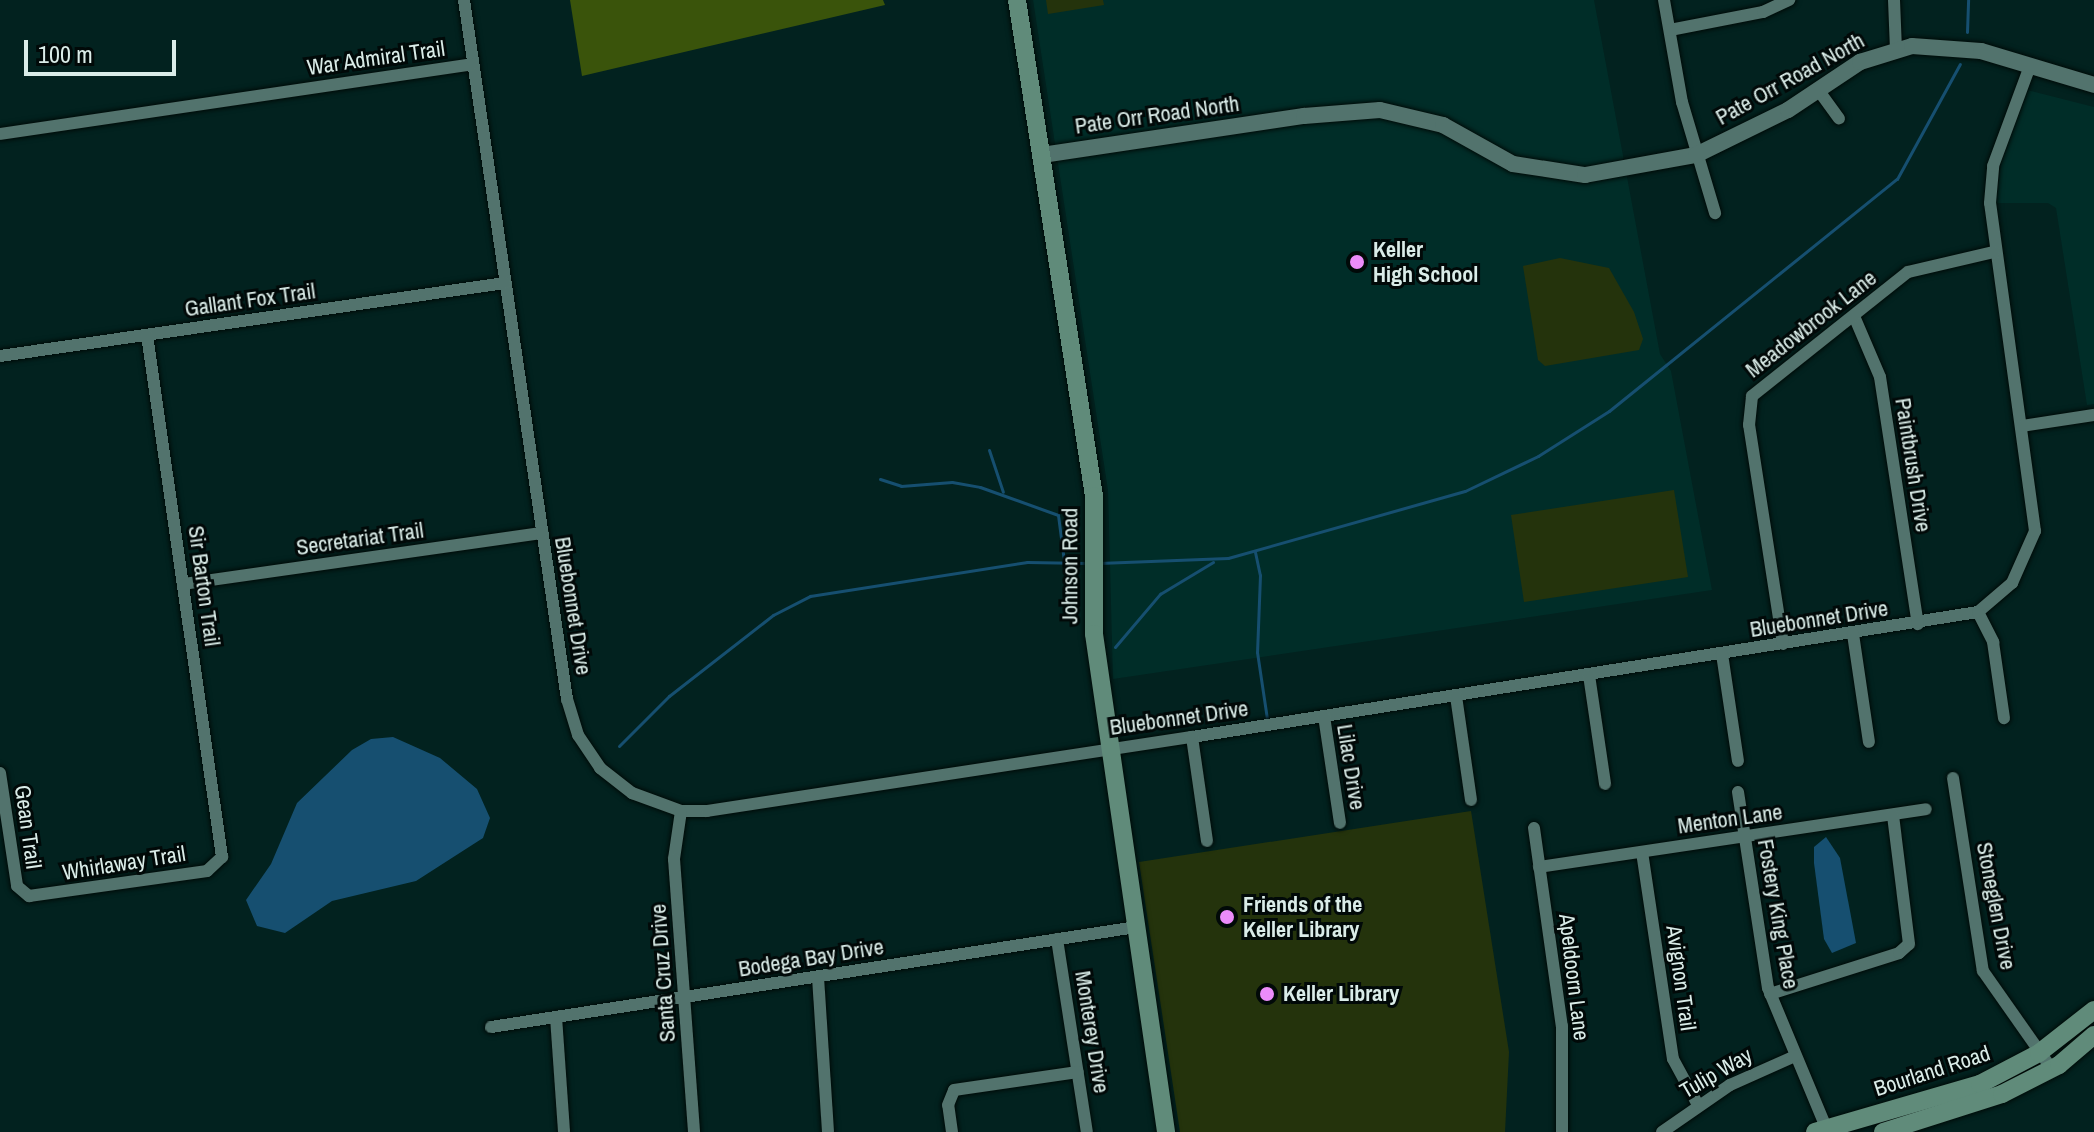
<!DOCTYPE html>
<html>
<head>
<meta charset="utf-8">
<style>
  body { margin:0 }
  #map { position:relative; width:2094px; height:1132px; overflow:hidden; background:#02221f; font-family:"Archivo Narrow",sans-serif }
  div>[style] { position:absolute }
  .built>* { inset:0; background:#002d28 }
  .green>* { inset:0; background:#24330c }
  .forest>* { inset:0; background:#3a540b }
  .water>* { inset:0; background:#164f70 }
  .stream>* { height:3px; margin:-1.5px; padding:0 1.5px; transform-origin:1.5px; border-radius:1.5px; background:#164f70 }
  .roads { filter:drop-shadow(0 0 2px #000b08) drop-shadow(0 0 2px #000b08) }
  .minor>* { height:12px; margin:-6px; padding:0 6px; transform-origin:6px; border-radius:6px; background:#52736d }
  .tertiary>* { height:16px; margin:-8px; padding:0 8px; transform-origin:8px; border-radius:8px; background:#52736d }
  .secondary>* { height:18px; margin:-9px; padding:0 9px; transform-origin:9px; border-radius:9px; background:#608b7a }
  .dots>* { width:22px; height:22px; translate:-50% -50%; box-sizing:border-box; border:4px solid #010908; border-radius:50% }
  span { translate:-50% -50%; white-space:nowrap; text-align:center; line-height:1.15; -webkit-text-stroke:6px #010908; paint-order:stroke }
  .street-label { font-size:22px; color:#daece8 }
  .poi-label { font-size:22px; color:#daece8; font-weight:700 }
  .left { translate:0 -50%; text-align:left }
  .scale { position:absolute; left:24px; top:40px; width:152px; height:36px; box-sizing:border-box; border:4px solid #daece8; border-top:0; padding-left:10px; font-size:24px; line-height:28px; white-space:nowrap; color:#daece8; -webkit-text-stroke:6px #010908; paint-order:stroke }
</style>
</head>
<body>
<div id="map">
  <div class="built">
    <i style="clip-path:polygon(1033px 0,1594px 0,1660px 354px,1671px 371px,1712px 590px,1113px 679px,1108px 490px)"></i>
    <i style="clip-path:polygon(2027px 90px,2094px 107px,2094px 404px,2087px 405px,2056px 208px,2048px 203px,1996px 203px,2003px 148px)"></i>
  </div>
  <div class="green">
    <i style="clip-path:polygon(1046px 0,1103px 0,1104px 5px,1048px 14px)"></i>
    <i style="clip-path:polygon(1560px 258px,1609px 268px,1634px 312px,1643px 339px,1639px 350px,1545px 366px,1538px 360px,1523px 266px)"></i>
    <i style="clip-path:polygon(1674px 490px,1688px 577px,1524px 602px,1511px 515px)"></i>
    <i style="clip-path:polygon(1471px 811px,1509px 1052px,1505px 1132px,1180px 1132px,1139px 862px)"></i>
  </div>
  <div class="forest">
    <i style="clip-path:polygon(570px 0,883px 0,885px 5px,582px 76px)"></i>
  </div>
  <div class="water">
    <i style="clip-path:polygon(393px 737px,440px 758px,477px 789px,490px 818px,483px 838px,416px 881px,332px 901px,285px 933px,257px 926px,246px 900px,271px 864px,297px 803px,352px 750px,371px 739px)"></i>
    <i style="clip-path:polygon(1826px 837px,1840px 858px,1856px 943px,1832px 953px,1824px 939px,1814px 863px,1814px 847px)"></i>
  </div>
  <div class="stream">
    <i style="left:1967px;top:32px;width:32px;rotate:-88deg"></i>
    <i style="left:989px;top:450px;width:44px;rotate:71.6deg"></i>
    <i style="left:880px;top:479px;width:22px;rotate:18deg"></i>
    <i style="left:901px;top:486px;width:51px;rotate:-4.5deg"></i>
    <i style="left:952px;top:482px;width:28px;rotate:10deg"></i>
    <i style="left:980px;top:487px;width:83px;rotate:19.7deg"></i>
    <i style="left:1058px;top:515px;width:46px;rotate:82.6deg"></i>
    <i style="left:1255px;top:552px;width:24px;rotate:78deg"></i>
    <i style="left:1260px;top:575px;width:77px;rotate:92.2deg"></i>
    <i style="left:1257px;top:652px;width:68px;rotate:81.5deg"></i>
    <i style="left:1099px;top:563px;width:129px;rotate:-2.2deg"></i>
    <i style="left:1228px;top:558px;width:246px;rotate:-15.8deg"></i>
    <i style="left:1465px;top:491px;width:81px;rotate:-25.6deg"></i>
    <i style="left:1538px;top:456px;width:84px;rotate:-32.4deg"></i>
    <i style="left:1609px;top:411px;width:370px;rotate:-38.9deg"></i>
    <i style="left:1897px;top:179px;width:131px;rotate:-61.3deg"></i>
    <i style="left:1115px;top:647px;width:70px;rotate:-49.7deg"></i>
    <i style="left:1160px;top:594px;width:62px;rotate:-31.1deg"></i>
    <i style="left:619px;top:746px;width:71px;rotate:-45deg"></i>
    <i style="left:669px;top:696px;width:132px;rotate:-37.9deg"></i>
    <i style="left:773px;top:615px;width:42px;rotate:-27.2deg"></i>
    <i style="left:810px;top:596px;width:220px;rotate:-8.9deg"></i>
    <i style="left:1027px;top:562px;width:60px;rotate:1deg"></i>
  </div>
  <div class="roads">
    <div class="minor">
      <i style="left:464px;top:0;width:707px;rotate:81.62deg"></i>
      <i style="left:567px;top:699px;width:38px;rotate:73deg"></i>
      <i style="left:578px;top:735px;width:40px;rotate:56deg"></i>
      <i style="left:600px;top:768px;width:41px;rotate:38deg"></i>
      <i style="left:632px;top:793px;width:52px;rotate:20.2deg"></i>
      <i style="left:681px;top:811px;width:26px"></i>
      <i style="left:707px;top:811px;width:491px;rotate:-8.7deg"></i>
      <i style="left:1192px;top:737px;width:796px;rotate:-9.04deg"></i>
      <i style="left:1978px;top:612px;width:45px;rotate:-40.5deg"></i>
      <i style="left:2012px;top:583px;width:57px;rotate:-66.1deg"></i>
      <i style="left:2035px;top:531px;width:331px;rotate:-97.8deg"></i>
      <i style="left:1990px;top:203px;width:37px;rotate:-85deg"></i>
      <i style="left:1993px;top:166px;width:107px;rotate:-69.7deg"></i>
      <i style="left:1664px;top:0;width:104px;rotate:80deg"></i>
      <i style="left:1682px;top:102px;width:116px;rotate:73.4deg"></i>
      <i style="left:1894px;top:0;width:49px;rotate:87.7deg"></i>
      <i style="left:1670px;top:30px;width:95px;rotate:-11deg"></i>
      <i style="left:1763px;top:12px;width:29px;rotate:-25deg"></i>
      <i style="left:1819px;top:91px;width:34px;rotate:54deg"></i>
      <i style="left:0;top:134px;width:478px;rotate:-8.4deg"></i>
      <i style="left:1854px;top:316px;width:66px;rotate:66.9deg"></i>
      <i style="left:1880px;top:377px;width:250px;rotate:81.3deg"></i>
      <i style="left:0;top:356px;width:510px;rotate:-8.23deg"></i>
      <i style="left:2022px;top:426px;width:73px;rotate:-8.7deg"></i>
      <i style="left:183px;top:584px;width:363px;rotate:-8.1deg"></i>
      <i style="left:1978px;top:612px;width:34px;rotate:63deg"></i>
      <i style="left:1993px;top:642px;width:77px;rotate:81.8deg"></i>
      <i style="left:1853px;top:634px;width:109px;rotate:81.6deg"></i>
      <i style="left:1783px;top:644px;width:222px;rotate:-98.8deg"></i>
      <i style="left:1749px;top:425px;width:29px;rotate:-84deg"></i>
      <i style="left:1752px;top:396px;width:199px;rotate:-38.5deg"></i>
      <i style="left:1908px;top:272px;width:88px;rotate:-13.1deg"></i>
      <i style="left:1722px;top:654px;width:108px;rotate:81.5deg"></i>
      <i style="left:1589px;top:675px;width:110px;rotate:81.6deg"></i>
      <i style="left:1456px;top:696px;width:105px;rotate:81.8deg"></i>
      <i style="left:1324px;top:716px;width:108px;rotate:81.5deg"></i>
      <i style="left:1192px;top:737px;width:105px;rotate:81.8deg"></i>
      <i style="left:0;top:773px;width:114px;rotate:81.4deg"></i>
      <i style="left:17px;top:886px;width:16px;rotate:40deg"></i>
      <i style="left:29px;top:896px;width:180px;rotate:-8deg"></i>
      <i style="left:207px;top:871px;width:21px;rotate:-43deg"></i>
      <i style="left:222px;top:857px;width:527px;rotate:-98.18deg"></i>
      <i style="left:1953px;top:778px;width:195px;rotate:81.2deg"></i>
      <i style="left:1983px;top:971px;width:120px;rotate:54.9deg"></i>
      <i style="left:1738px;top:792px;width:198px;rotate:81.3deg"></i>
      <i style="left:1768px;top:988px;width:151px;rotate:67.4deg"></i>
      <i style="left:681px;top:811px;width:49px;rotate:98.3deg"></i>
      <i style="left:674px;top:859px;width:274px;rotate:85.8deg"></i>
      <i style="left:1534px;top:828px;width:200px;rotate:82deg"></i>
      <i style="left:1562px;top:1026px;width:106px;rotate:90deg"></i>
      <i style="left:1642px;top:852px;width:209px;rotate:81.5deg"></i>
      <i style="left:1673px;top:1059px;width:52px;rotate:61.5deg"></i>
      <i style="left:1539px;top:867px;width:391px;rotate:-8.5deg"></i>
      <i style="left:1057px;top:939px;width:195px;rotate:81.2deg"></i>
      <i style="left:818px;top:977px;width:155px;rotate:86.3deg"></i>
      <i style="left:1770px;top:994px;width:135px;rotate:-17.6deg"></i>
      <i style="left:1899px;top:953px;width:13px;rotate:-42deg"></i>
      <i style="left:1909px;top:944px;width:130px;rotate:-97.1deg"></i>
      <i style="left:556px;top:1017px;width:115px;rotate:86deg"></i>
      <i style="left:491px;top:1027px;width:653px;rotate:-8.81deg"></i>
      <i style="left:952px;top:1132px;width:27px;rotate:-98deg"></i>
      <i style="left:948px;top:1105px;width:16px;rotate:-68deg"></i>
      <i style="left:954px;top:1090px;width:125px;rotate:-8.3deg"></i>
      <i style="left:1662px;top:1132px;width:83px;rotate:-34.7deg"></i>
      <i style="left:1730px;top:1085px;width:71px;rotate:-24deg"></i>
    </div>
    <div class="tertiary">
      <i style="left:1042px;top:155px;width:265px;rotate:-8.5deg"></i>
      <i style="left:1304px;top:116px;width:76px;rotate:-4.5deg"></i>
      <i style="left:1380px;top:110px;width:65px;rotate:13.4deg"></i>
      <i style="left:1443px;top:125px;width:80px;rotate:29.1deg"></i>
      <i style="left:1513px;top:164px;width:73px;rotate:8.7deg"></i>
      <i style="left:1585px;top:175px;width:113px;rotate:-10.2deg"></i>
      <i style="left:1696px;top:155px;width:102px;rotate:-26.1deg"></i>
      <i style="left:1788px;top:110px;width:87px;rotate:-33.7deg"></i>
      <i style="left:1860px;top:62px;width:54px;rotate:-17.1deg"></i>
      <i style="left:1912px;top:46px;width:69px;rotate:4.1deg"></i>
      <i style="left:1981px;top:51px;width:118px;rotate:16.7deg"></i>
    </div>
    <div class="secondary">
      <i style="left:1017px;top:0;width:502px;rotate:81.18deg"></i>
      <i style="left:1094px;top:496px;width:138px;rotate:90deg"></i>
      <i style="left:1094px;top:634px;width:503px;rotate:81.77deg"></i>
      <i style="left:1815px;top:1132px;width:172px;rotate:-16.2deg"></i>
      <i style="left:1980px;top:1084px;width:67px;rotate:-27.7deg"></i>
      <i style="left:2039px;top:1053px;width:70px;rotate:-38deg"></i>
      <i style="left:1883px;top:1132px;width:125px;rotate:-17.7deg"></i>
      <i style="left:2002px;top:1094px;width:64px;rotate:-27deg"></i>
      <i style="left:2059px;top:1065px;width:46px;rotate:-40.6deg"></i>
    </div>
  </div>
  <div class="dots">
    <i style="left:1357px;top:262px;background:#ec8cfa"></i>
    <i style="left:1227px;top:917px;background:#ec8cfa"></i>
    <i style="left:1267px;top:994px;background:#ec8cfa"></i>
  </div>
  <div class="street-label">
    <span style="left:376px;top:58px;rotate:-8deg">War Admiral Trail</span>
    <span style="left:1790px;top:79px;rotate:-29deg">Pate Orr Road North</span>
    <span style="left:1157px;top:115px;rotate:-8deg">Pate Orr Road North</span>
    <span style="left:250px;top:300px;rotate:-8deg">Gallant Fox Trail</span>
    <span style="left:1811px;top:324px;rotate:-38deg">Meadowbrook Lane</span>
    <span style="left:1913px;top:465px;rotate:81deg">Paintbrush Drive</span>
    <span style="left:360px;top:539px;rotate:-8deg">Secretariat Trail</span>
    <span style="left:1070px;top:566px;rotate:-90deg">Johnson Road</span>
    <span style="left:204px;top:586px;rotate:82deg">Sir Barton Trail</span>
    <span style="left:573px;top:606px;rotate:81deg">Bluebonnet Drive</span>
    <span style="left:1819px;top:619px;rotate:-9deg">Bluebonnet Drive</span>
    <span style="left:1179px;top:718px;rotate:-8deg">Bluebonnet Drive</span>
    <span style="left:1351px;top:767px;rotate:81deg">Lilac Drive</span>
    <span style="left:1730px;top:819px;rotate:-8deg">Menton Lane</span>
    <span style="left:28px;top:827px;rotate:82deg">Gean Trail</span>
    <span style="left:124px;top:863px;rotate:-9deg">Whirlaway Trail</span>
    <span style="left:1996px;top:906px;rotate:79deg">Stoneglen Drive</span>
    <span style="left:1778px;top:914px;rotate:80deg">Fostery King Place</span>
    <span style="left:811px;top:958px;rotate:-9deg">Bodega Bay Drive</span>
    <span style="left:663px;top:973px;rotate:-94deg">Santa Cruz Drive</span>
    <span style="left:1574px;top:977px;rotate:83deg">Apeldoorn Lane</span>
    <span style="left:1681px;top:978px;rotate:82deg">Avignon Trail</span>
    <span style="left:1092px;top:1032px;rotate:81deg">Monterey Drive</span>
    <span style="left:1932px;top:1071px;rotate:-18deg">Bourland Road</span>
    <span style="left:1716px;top:1073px;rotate:-30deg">Tulip Way</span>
  </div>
  <div class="poi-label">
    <span class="left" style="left:1373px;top:262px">Keller<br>High School</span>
    <span class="left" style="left:1243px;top:917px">Friends of the<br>Keller Library</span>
    <span class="left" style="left:1283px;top:994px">Keller Library</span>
  </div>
  <div class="scale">100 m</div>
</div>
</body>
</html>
